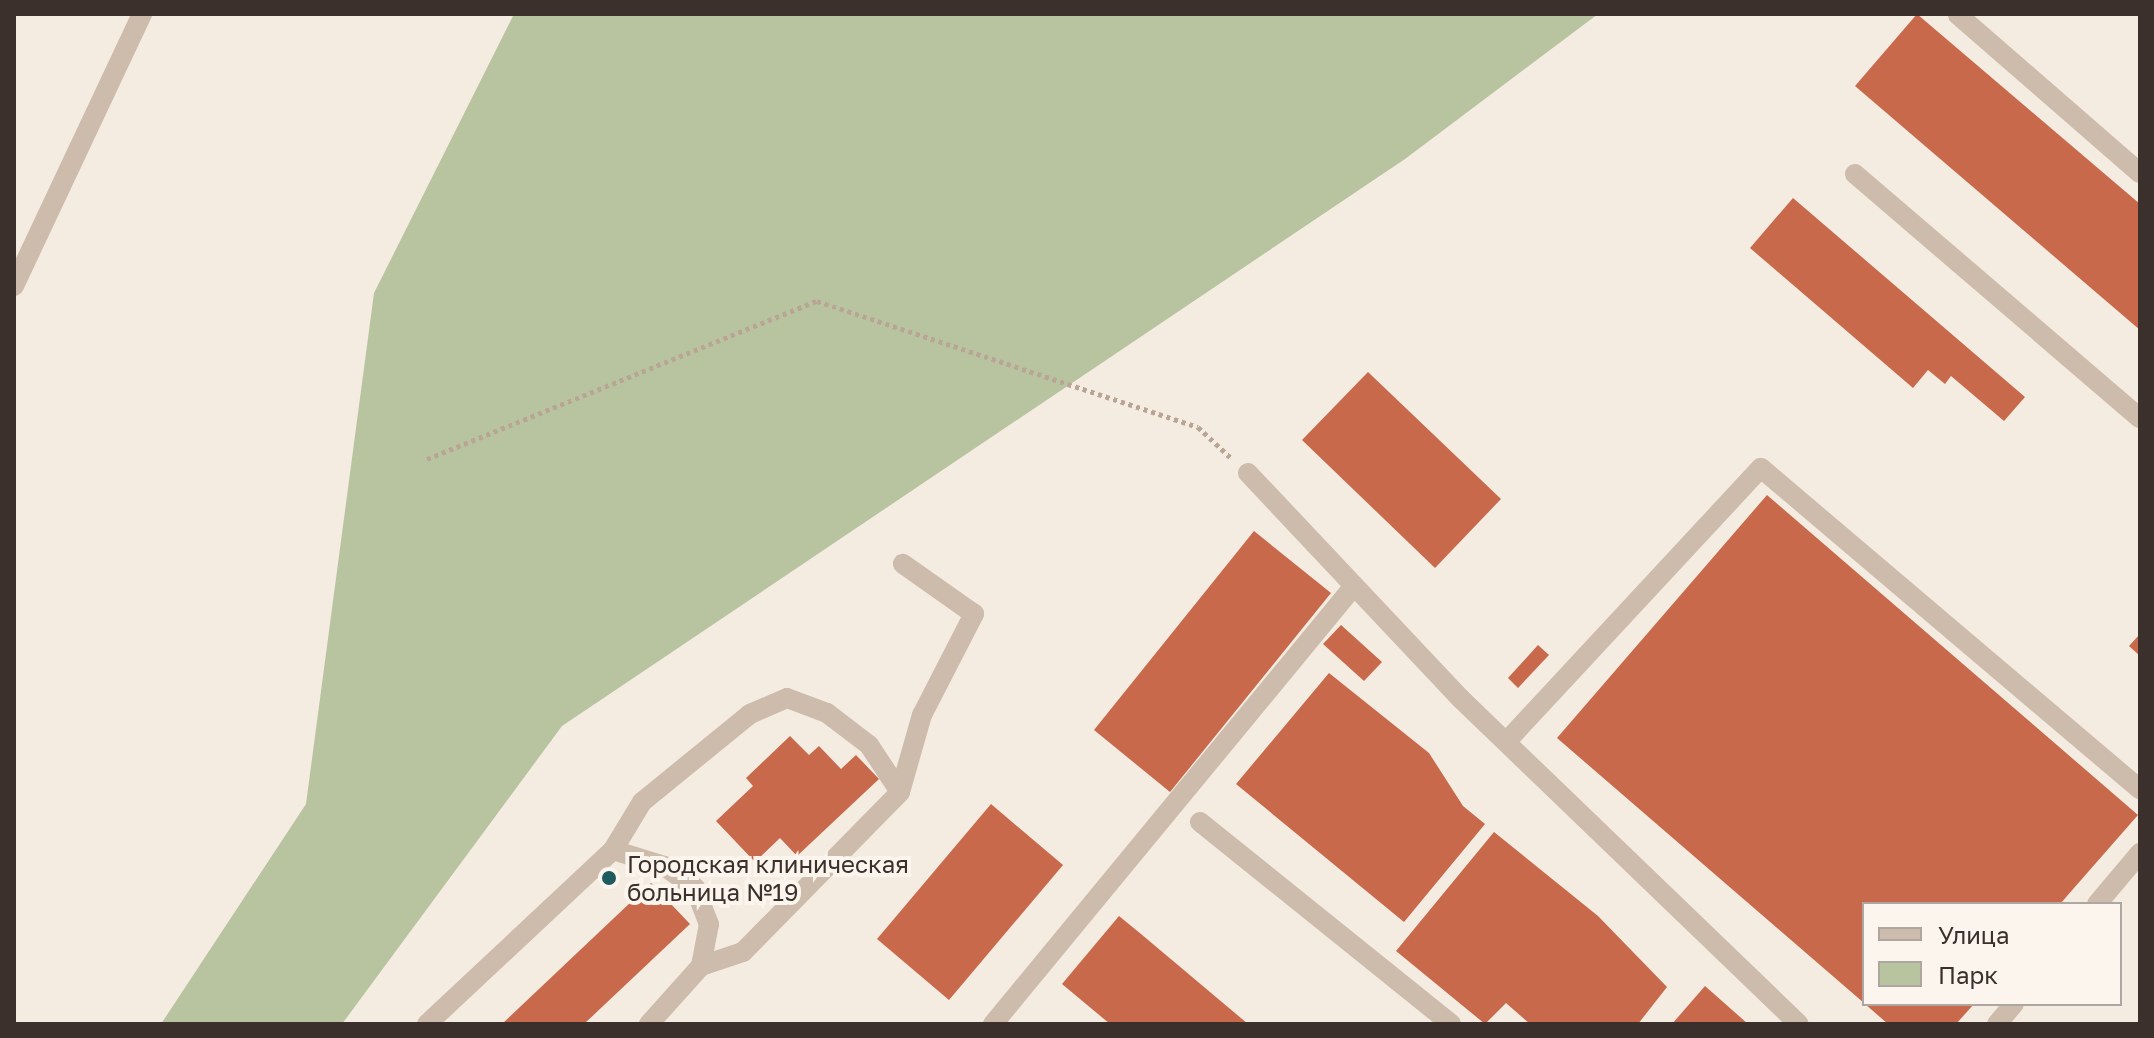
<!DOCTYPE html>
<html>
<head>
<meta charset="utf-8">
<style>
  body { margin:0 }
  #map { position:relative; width:2154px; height:1038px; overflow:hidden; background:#f4ebe1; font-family:"Golos Text",sans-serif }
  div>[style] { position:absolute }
  .green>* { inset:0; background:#b8c4a0 }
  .building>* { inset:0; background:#c8694b }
  .path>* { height:5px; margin-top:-2.5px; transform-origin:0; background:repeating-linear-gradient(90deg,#b9a596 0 4px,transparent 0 8px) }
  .minor>* { height:20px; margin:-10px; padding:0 10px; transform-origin:10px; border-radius:10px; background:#cdbbac }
  .dots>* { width:22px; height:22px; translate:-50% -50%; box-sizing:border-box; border:4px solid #fbf5ee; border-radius:50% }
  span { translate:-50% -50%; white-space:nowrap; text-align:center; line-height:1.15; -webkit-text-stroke:8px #fbf5ee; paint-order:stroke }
  .poi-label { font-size:24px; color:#3b302b }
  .left { translate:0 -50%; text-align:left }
  .frame { position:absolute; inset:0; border:16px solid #3b302b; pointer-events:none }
  .legend { position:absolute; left:1862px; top:902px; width:260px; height:104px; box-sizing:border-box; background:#fbf5ee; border:2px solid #aea6a0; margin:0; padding:10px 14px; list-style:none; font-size:24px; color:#3b302b }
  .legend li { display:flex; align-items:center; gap:16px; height:40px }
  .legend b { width:40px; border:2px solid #aea6a0 }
</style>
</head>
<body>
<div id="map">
  <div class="green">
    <i style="clip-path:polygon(514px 14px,1598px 14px,1405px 159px,562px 726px,342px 1024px,161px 1024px,306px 804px,374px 293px)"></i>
  </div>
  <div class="building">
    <i style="clip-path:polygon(1917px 14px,2140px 204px,2140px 330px,1855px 86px)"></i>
    <i style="clip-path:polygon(1793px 198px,2025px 397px,2004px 421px,1951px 376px,1945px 384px,1928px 370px,1913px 388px,1750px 248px)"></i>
    <i style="clip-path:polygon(1368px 372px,1501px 499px,1435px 568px,1302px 440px)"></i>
    <i style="clip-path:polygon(1767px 495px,2138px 815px,2060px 904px,1864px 904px,1864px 1003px,1557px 738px)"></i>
    <i style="clip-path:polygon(1254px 531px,1331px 593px,1170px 792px,1094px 730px)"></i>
    <i style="clip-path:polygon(1341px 625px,1382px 662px,1364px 681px,1323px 644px)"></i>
    <i style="clip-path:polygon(2140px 634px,2140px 656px,2129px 646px)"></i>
    <i style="clip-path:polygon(1538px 645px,1549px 655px,1518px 688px,1508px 678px)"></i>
    <i style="clip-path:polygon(1329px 673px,1429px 753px,1463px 806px,1485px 824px,1404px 922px,1236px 784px)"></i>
    <i style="clip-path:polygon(790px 736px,809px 755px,819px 746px,841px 769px,856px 755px,879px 779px,797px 856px,780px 838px,755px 862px,716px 821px,753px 786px,746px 778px)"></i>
    <i style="clip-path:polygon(991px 804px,1063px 865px,949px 1000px,877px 939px)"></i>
    <i style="clip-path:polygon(1494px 832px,1598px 916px,1667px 987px,1638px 1024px,1530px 1024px,1506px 1003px,1485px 1024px,1396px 951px)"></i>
    <i style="clip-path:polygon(651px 883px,690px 924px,584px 1024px,502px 1024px)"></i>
    <i style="clip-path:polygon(1119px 916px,1141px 934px,1248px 1024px,1110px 1024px,1062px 984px)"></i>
    <i style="clip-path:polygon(1705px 986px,1748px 1024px,1672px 1024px)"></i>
    <i style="clip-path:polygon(1865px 1004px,1974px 1004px,1956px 1024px,1888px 1024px)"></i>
  </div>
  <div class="path">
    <i style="left:427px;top:459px;width:421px;rotate:-22.1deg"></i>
    <i style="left:817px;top:301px;width:401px;rotate:18.3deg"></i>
    <i style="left:1198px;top:427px;width:44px;rotate:43.2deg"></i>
  </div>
  <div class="minor">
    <i style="left:1958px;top:15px;width:241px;rotate:41deg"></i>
    <i style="left:1855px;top:174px;width:375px;rotate:40.6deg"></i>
    <i style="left:14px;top:286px;width:301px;rotate:-64.8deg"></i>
    <i style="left:1248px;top:473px;width:309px;rotate:46.7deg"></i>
    <i style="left:1460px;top:698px;width:470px;rotate:43.9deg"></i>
    <i style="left:1506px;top:742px;width:374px;rotate:-47.1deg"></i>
    <i style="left:1761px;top:468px;width:497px;rotate:40.3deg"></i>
    <i style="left:1200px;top:822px;width:322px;rotate:38.8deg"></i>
    <i style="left:613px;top:850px;width:53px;rotate:17.4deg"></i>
    <i style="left:664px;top:866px;width:38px;rotate:35deg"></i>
    <i style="left:695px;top:888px;width:39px;rotate:69deg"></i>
    <i style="left:709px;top:924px;width:43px;rotate:100.8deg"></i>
    <i style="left:701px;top:966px;width:78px;rotate:131.9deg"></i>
    <i style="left:2097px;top:904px;width:67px;rotate:-49.9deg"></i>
    <i style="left:701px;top:966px;width:44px;rotate:-18.4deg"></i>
    <i style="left:743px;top:952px;width:224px;rotate:-45.5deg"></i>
    <i style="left:900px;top:792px;width:80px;rotate:-74.1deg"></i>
    <i style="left:922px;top:715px;width:114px;rotate:-62.8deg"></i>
    <i style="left:974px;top:614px;width:87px;rotate:-144.8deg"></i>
    <i style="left:427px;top:1024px;width:255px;rotate:-43.1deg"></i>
    <i style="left:613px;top:850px;width:56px;rotate:-58.9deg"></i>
    <i style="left:642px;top:802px;width:139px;rotate:-39.2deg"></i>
    <i style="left:750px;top:714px;width:40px;rotate:-23.4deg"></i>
    <i style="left:787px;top:698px;width:43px;rotate:20.6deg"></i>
    <i style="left:827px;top:713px;width:53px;rotate:37.3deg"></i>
    <i style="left:869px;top:745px;width:56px;rotate:56.6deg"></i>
    <i style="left:993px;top:1024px;width:568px;rotate:-50.5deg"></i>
    <i style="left:1997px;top:1024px;width:26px;rotate:-50deg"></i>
  </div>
  <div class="dots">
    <i style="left:609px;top:878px;background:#1f5a5e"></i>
  </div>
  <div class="poi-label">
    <span class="left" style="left:627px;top:878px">Городская клиническая<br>больница №19</span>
  </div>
  <div class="frame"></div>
  <ul class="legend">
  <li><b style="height:10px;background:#cdbbac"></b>Улица</li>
  <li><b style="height:22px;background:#b8c4a0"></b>Парк</li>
  </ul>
</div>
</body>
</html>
